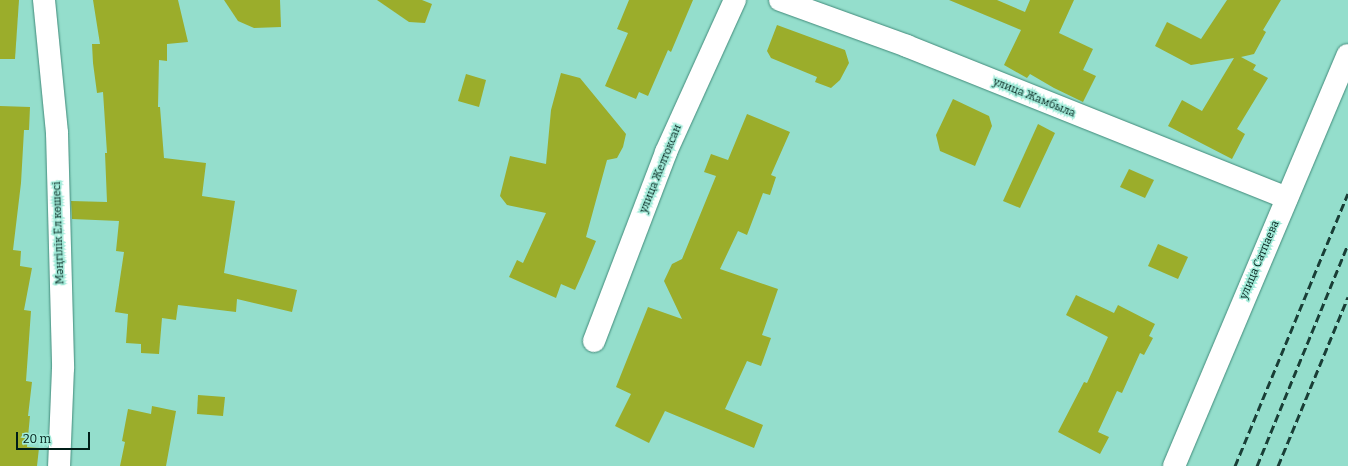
<!DOCTYPE html>
<html>
<head>
<meta charset="utf-8">
<style>
  body { margin:0 }
  #map { position:relative; width:1348px; height:466px; overflow:hidden; background:#94decc; font-family:Bitter,serif }
  div>[style] { position:absolute }
  .building>* { inset:0; background:#9bad2b }
  .roads { filter:drop-shadow(0 0 1px #418a7a) drop-shadow(0 0 1px #418a7a) }
  .street>* { height:22px; margin:-11px; padding:0 11px; transform-origin:11px; border-radius:11px; background:#fff }
  .secondary>* { height:22px; margin:-11px; padding:0 11px; transform-origin:11px; border-radius:11px; background:#fff }
  .rail>* { height:3px; margin-top:-1.5px; transform-origin:0; background:repeating-linear-gradient(90deg,#193e36 0 8px,transparent 0 12px) }
  span { translate:-50% -50%; white-space:nowrap; text-align:center; line-height:1.15; -webkit-text-stroke:3px #a1ebd9; paint-order:stroke }
  .street-label { font-size:11px; color:#001e18 }
  .scale { position:absolute; left:16px; top:432px; width:74px; height:18px; box-sizing:border-box; border:2px solid #001e18; border-top:0; padding-left:5px; font-size:12px; line-height:14px; white-space:nowrap; color:#001e18; -webkit-text-stroke:3px #a1ebd9; paint-order:stroke }
</style>
</head>
<body>
<div id="map">
  <div class="building">
    <i style="clip-path:polygon(0 0,19px 0,15px 59px,0 59px)"></i>
    <i style="clip-path:polygon(93px 0,178px 0,188px 42px,167px 44px,167px 61px,159px 60px,158px 107px,160px 107px,164px 158px,206px 163px,202px 196px,235px 201px,224px 273px,297px 290px,292px 312px,237px 299px,236px 312px,178px 305px,176px 320px,162px 318px,159px 354px,141px 353px,141px 344px,126px 343px,128px 314px,115px 312px,124px 252px,116px 251px,119px 221px,72px 219px,71px 201px,107px 202px,105px 153px,107px 153px,103px 92px,97px 93px,93px 63px,92px 44px,100px 44px)"></i>
    <i style="clip-path:polygon(224px 0,280px 0,281px 27px,254px 28px,238px 21px)"></i>
    <i style="clip-path:polygon(377px 0,422px 0,432px 4px,425px 23px,409px 22px)"></i>
    <i style="clip-path:polygon(629px 0,693px 0,671px 52px,668px 50px,648px 96px,639px 92px,636px 99px,605px 86px,628px 33px,617px 29px)"></i>
    <i style="clip-path:polygon(949px 0,997px 0,1025px 12px,1030px 0,1074px 0,1059px 33px,1093px 49px,1083px 70px,1096px 76px,1083px 102px,1054px 88px,1030px 74px,1027px 78px,1004px 65px,1021px 30px)"></i>
    <i style="clip-path:polygon(1227px 0,1281px 0,1263px 30px,1266px 32px,1254px 54px,1241px 57px,1256px 65px,1253px 70px,1268px 78px,1237px 129px,1245px 134px,1232px 159px,1168px 126px,1182px 100px,1202px 111px,1234px 58px,1191px 65px,1155px 46px,1167px 22px,1201px 39px)"></i>
    <i style="clip-path:polygon(777px 25px,845px 50px,849px 63px,840px 80px,831px 88px,815px 82px,817px 77px,771px 58px,767px 51px)"></i>
    <i style="clip-path:polygon(561px 73px,580px 78px,626px 134px,623px 147px,617px 158px,607px 160px,586px 237px,596px 241px,584px 270px,575px 290px,561px 284px,556px 298px,509px 277px,517px 260px,523px 263px,546px 213px,507px 205px,500px 196px,510px 156px,546px 164px,551px 110px)"></i>
    <i style="clip-path:polygon(466px 74px,486px 80px,479px 107px,458px 101px)"></i>
    <i style="clip-path:polygon(953px 99px,989px 116px,992px 126px,975px 166px,940px 151px,936px 135px)"></i>
    <i style="clip-path:polygon(0 106px,30px 107px,29px 130px,24px 130px,21px 183px,13px 250px,21px 251px,20px 266px,32px 268px,24px 310px,31px 311px,26px 381px,32px 382px,28px 416px,30px 416px,27px 447px,39px 448px,37px 466px,0 466px)"></i>
    <i style="clip-path:polygon(747px 114px,790px 132px,771px 175px,776px 177px,770px 195px,763px 193px,747px 235px,738px 231px,720px 269px,778px 289px,762px 335px,771px 338px,761px 366px,747px 361px,725px 409px,763px 425px,754px 448px,665px 411px,649px 443px,615px 426px,631px 394px,616px 387px,648px 307px,682px 319px,664px 281px,672px 264px,682px 259px,716px 176px,704px 172px,711px 154px,728px 160px)"></i>
    <i style="clip-path:polygon(1038px 124px,1055px 133px,1020px 208px,1003px 201px)"></i>
    <i style="clip-path:polygon(1129px 169px,1154px 180px,1145px 198px,1120px 187px)"></i>
    <i style="clip-path:polygon(1158px 244px,1188px 257px,1178px 279px,1148px 266px)"></i>
    <i style="clip-path:polygon(1076px 295px,1114px 313px,1118px 305px,1155px 324px,1149px 336px,1153px 338px,1144px 355px,1140px 353px,1122px 393px,1117px 391px,1098px 432px,1109px 437px,1100px 454px,1058px 432px,1084px 382px,1087px 383px,1108px 337px,1066px 315px)"></i>
    <i style="clip-path:polygon(198px 395px,225px 397px,223px 416px,197px 414px)"></i>
    <i style="clip-path:polygon(152px 406px,176px 411px,166px 466px,120px 466px,125px 442px,122px 441px,128px 409px,151px 414px)"></i>
  </div>
  <div class="roads">
    <div class="street">
      <i style="left:44px;top:0;width:134px;rotate:84.4deg"></i>
      <i style="left:57px;top:133px;width:235px;rotate:88.5deg"></i>
      <i style="left:63px;top:368px;width:98px;rotate:92.3deg"></i>
      <i style="left:780px;top:0;width:135px;rotate:19.9deg"></i>
      <i style="left:907px;top:46px;width:409px;rotate:21.8deg"></i>
      <i style="left:594px;top:341px;width:202px;rotate:-69.1deg"></i>
      <i style="left:666px;top:152px;width:167px;rotate:-65.6deg"></i>
    </div>
    <div class="secondary">
      <i style="left:1174px;top:466px;width:446px;rotate:-67.1deg"></i>
    </div>
  </div>
  <div class="rail">
    <i style="left:1235px;top:466px;width:295px;rotate:-67.5deg"></i>
    <i style="left:1257px;top:466px;width:240px;rotate:-67.7deg"></i>
    <i style="left:1278px;top:466px;width:183px;rotate:-67.5deg"></i>
  </div>
  <div class="street-label">
    <span style="left:1034px;top:98px;rotate:22deg">улица Жамбыла</span>
    <span style="left:661px;top:169px;rotate:-68deg">улица Желтоксан</span>
    <span style="left:59px;top:233px;rotate:-92deg">Мәңгілік Ел көшесі</span>
    <span style="left:1260px;top:260px;rotate:-67deg">улица Сатпаева</span>
  </div>
  <div class="scale">20 m</div>
</div>
</body>
</html>
